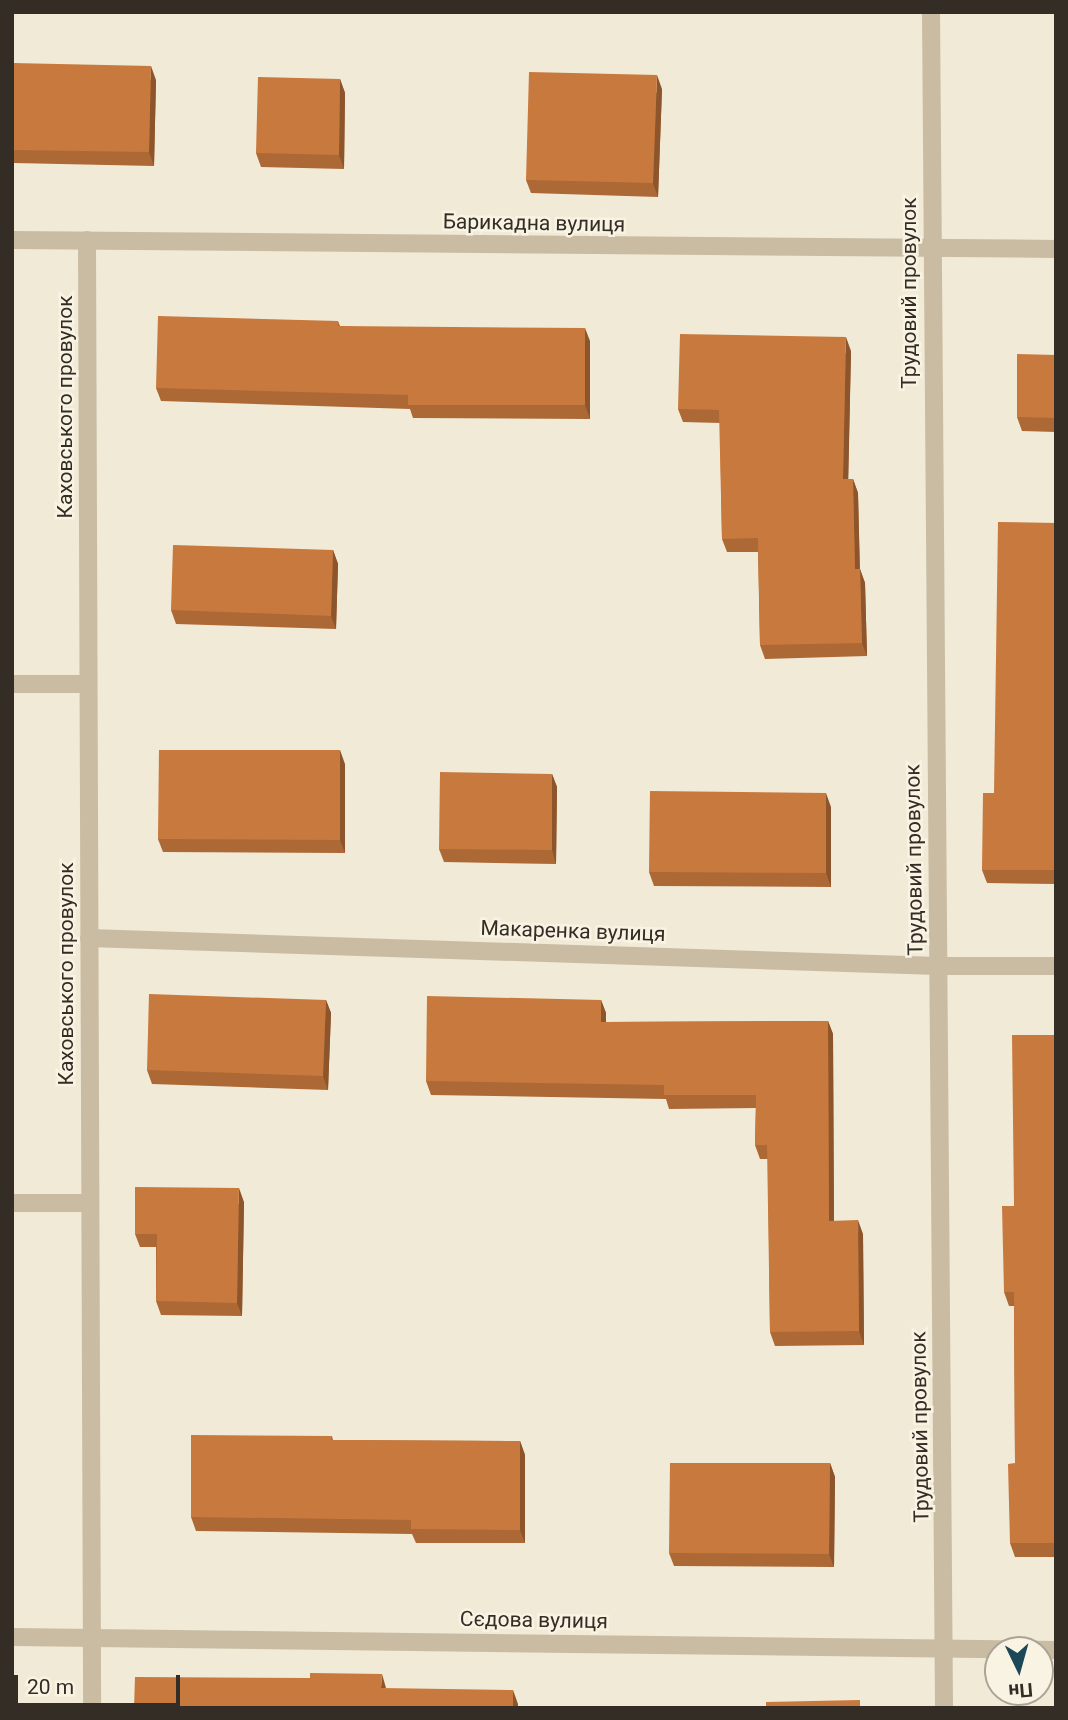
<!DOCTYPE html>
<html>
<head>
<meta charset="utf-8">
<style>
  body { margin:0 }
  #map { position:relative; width:1068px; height:1720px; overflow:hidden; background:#f1ead7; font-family:Roboto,sans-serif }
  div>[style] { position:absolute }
  .service>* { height:18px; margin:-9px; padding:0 9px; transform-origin:9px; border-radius:9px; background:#c9bca3 }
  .minor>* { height:18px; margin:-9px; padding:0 9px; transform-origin:9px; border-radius:9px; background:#c9bca3 }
  .wall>* { inset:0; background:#ac6835 }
  .shaded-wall>* { inset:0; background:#8c552b }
  .building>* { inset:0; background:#c8793e }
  span { translate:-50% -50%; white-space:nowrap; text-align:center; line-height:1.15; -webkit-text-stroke:5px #f9f3e3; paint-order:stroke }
  .street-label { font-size:21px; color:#342d25 }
  .frame { position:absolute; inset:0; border:14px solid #342d25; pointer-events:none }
  .north { position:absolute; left:984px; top:1636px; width:70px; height:70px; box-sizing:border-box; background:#f9f3e3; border:2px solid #aaa497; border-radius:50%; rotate:175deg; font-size:19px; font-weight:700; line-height:28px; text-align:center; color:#342d25 }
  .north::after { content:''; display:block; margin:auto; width:24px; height:32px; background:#1b4756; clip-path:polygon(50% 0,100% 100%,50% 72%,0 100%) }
  .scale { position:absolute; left:14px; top:1675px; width:166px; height:32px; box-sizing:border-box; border:4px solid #342d25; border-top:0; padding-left:9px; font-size:21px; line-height:24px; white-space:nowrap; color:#342d25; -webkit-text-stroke:5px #f9f3e3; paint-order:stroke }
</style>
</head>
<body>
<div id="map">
  <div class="service">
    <i style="left:12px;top:684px;width:76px"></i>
    <i style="left:12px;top:1203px;width:77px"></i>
  </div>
  <div class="minor">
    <i style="left:931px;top:12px;width:1696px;rotate:89.56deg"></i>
    <i style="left:12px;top:240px;width:1044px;rotate:0.49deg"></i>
    <i style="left:87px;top:240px;width:1468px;rotate:89.8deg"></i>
    <i style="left:89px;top:938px;width:849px;rotate:1.89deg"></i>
    <i style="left:938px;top:966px;width:118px"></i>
    <i style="left:12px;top:1637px;width:1044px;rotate:0.71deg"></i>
  </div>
  <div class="wall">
    <i style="clip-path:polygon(12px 63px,156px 80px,154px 166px,14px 163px,12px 158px)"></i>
    <i style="clip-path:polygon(340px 79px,345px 93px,344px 169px,261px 167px,256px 153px)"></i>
    <i style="clip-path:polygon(662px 89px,658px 197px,531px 193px,526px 180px)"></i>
    <i style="clip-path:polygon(338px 321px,340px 326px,590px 341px,590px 419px,413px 418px,410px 409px,161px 401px,156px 388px)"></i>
    <i style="clip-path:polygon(851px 351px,848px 479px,853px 479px,858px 493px,860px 569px,865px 583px,867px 656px,765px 659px,760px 645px,758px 552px,727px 552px,722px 539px,720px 423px,683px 422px,678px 409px)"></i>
    <i style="clip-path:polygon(1056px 355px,1056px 432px,1022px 431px,1017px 417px)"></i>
    <i style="clip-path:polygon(1056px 523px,1056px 884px,987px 883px,982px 870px,994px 793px)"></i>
    <i style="clip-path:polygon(333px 550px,338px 564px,336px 629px,176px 624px,171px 610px)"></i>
    <i style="clip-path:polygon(345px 764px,345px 853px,163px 852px,158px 839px)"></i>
    <i style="clip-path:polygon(552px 774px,557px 787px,556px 864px,444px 862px,439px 849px)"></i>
    <i style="clip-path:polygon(831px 807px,831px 887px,654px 886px,649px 872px)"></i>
    <i style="clip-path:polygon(326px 1000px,331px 1013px,328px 1090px,152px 1084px,147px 1070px)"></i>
    <i style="clip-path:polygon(601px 1000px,606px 1013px,606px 1022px,828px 1021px,833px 1034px,834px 1221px,863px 1234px,864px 1345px,775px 1346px,770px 1332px,768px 1159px,760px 1159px,755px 1145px,756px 1108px,669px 1109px,666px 1099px,431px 1095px,426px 1081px)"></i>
    <i style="clip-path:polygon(1056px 1035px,1056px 1557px,1015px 1557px,1010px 1543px,1015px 1463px,1014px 1306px,1009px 1306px,1004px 1292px)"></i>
    <i style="clip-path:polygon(244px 1202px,242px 1316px,161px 1315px,156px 1301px,156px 1247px,140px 1247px,135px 1234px)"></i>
    <i style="clip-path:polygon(332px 1436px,333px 1440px,520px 1441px,525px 1455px,525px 1543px,416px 1543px,412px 1534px,196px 1531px,191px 1517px)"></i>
    <i style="clip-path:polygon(830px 1463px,835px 1477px,834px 1567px,674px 1566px,669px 1553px)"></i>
  </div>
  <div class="shaded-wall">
    <i style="clip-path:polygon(151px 66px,156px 80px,154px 166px,149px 152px)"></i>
    <i style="clip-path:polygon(657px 75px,662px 89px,658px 197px,653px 183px)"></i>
    <i style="clip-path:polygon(340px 79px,345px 93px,344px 169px,339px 155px)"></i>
    <i style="clip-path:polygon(585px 328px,590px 341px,590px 419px,585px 405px)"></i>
    <i style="clip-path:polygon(846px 337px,851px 351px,848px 493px,843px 479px)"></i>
    <i style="clip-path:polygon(853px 479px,858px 493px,860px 583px,855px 569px)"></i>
    <i style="clip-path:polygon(333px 550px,338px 564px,336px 629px,331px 616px)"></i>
    <i style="clip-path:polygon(860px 569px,865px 583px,867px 656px,862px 643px)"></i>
    <i style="clip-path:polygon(340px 750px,345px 764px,345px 853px,340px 840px)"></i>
    <i style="clip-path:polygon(552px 774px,557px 787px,556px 864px,552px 850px)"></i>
    <i style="clip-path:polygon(826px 793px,831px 807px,831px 887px,826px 873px)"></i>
    <i style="clip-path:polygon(326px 1000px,331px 1013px,328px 1090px,323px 1076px)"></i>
    <i style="clip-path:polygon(601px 1000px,606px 1013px,606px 1036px,601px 1022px)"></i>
    <i style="clip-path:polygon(828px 1021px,833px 1034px,834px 1234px,829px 1221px)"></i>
    <i style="clip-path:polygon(239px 1188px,244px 1202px,242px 1316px,237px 1303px)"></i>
    <i style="clip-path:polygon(858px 1220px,863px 1234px,864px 1345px,859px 1331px)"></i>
    <i style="clip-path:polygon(520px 1441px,525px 1455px,525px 1543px,520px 1530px)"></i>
    <i style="clip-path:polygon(830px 1463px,835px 1477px,834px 1567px,829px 1554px)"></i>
    <i style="clip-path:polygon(382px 1674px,386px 1688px,381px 1688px)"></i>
    <i style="clip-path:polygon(12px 1686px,15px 1693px,15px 1708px,12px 1708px)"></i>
    <i style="clip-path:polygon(513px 1690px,518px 1704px,518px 1708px,513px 1708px)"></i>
  </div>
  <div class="building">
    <i style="clip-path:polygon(12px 63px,151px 66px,149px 152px,12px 150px)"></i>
    <i style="clip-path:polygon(529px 72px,657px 75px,653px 183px,526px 180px)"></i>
    <i style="clip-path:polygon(258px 77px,340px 79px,339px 155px,256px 153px)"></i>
    <i style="clip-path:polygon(158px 316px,338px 321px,338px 326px,585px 328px,585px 405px,408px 405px,408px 395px,156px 388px)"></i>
    <i style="clip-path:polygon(680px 334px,846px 337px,843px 479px,853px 479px,855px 569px,860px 569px,862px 643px,760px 645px,758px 538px,722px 539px,719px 410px,678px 409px)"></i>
    <i style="clip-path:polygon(1017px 354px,1056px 355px,1056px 418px,1017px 417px)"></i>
    <i style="clip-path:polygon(998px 522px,1056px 523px,1056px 870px,982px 870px,983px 793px,994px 793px)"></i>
    <i style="clip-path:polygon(173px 545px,333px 550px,331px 616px,171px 610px)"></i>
    <i style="clip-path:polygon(159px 750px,340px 750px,340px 840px,158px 839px)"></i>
    <i style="clip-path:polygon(440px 772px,552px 774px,552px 850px,439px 849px)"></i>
    <i style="clip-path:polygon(650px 791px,826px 793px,826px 873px,649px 872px)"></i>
    <i style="clip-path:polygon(149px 994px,326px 1000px,323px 1076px,147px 1070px)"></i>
    <i style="clip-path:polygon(427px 996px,601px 1000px,601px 1022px,828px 1021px,829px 1221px,858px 1220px,859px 1331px,770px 1332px,767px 1145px,755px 1145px,756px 1095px,664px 1095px,664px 1085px,426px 1081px)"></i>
    <i style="clip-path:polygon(1012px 1035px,1056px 1035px,1056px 1543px,1010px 1543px,1008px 1464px,1015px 1463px,1014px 1292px,1004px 1292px,1002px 1206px,1014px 1206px)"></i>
    <i style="clip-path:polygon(135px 1187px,239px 1188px,237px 1303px,156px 1301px,157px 1234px,135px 1234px)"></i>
    <i style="clip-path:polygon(191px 1435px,332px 1436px,331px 1440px,520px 1441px,520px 1530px,411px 1529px,411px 1520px,191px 1517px)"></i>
    <i style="clip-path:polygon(670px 1463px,830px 1463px,829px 1554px,669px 1553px)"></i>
    <i style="clip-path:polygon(310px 1673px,382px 1674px,381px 1688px,513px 1690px,513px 1708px,134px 1708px,135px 1677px,310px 1678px)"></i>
    <i style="clip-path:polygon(860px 1700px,860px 1708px,766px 1708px,766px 1702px)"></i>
  </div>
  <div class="street-label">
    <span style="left:534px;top:223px;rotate:1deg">Барикадна вулиця</span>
    <span style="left:909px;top:293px;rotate:-90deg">Трудовий провулок</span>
    <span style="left:65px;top:407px;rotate:-90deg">Каховського провулок</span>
    <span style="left:914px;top:860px;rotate:-91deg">Трудовий провулок</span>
    <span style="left:573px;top:931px;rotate:2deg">Макаренка вулиця</span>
    <span style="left:66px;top:974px;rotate:-90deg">Каховського провулок</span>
    <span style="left:920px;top:1427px;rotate:-91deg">Трудовий провулок</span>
    <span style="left:534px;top:1620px;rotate:1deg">Сєдова вулиця</span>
  </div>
  <div class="frame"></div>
  <div class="north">Пн</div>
  <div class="scale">20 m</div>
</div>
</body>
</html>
